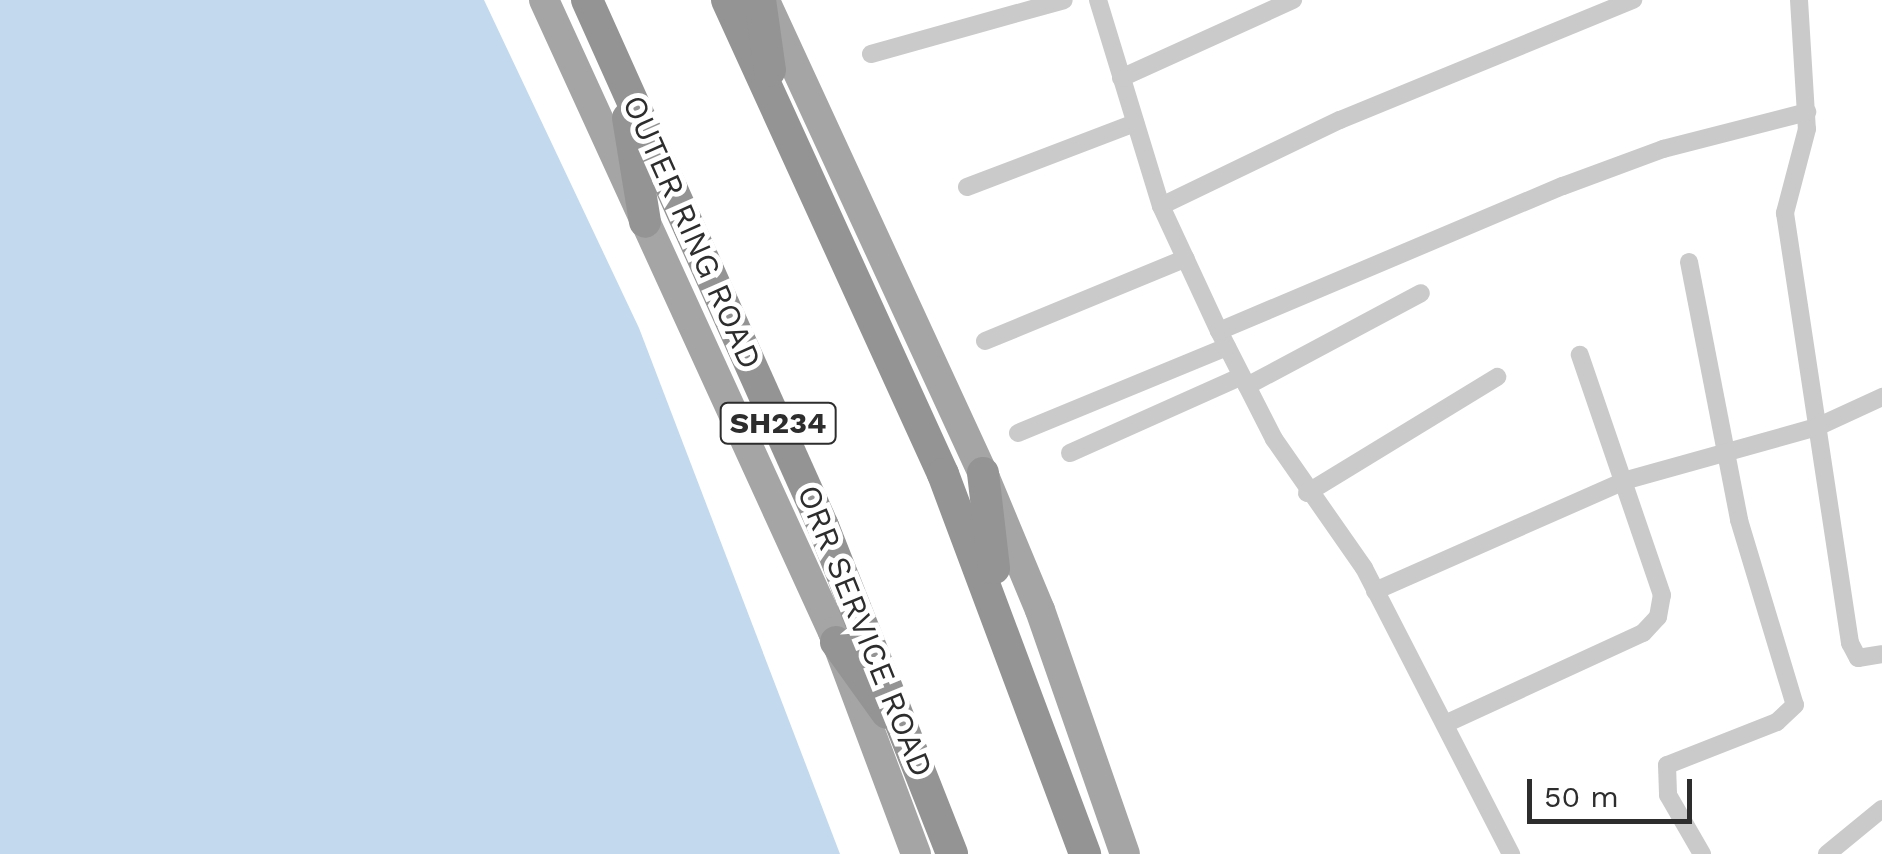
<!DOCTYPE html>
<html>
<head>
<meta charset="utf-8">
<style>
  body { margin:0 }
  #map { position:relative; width:1882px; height:854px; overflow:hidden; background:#fff; font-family:"Work Sans",sans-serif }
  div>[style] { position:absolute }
  .water>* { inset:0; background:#c3d9ee }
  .street>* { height:18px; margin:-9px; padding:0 9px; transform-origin:9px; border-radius:9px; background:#cacaca }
  .primary>* { height:30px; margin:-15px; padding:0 15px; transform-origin:15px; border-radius:15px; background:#a5a5a5 }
  .highway>* { height:32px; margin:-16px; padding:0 16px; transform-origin:16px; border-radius:16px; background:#949494 }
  span { translate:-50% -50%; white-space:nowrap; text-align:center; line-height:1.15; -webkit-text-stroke:10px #fff; paint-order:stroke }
  .shield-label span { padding:2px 8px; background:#fff; border:2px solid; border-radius:8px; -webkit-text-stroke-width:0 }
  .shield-label { font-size:30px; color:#2d2d2d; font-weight:700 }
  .street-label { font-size:32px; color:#2d2d2d }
  .scale { position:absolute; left:1527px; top:779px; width:165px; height:45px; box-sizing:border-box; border:5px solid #2d2d2d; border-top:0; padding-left:12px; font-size:30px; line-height:35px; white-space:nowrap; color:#2d2d2d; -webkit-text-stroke:8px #fff; paint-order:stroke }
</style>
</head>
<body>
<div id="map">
  <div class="water">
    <i style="clip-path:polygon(0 0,484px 0,639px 328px,840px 854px,0 854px)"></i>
  </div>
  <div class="street">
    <i style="left:1098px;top:0;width:215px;rotate:73deg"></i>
    <i style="left:1161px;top:206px;width:138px;rotate:65.1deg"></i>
    <i style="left:1219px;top:331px;width:121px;rotate:63deg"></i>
    <i style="left:1274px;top:439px;width:157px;rotate:55.1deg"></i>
    <i style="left:1364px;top:568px;width:322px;rotate:62.8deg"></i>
    <i style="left:1799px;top:0;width:129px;rotate:86.5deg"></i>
    <i style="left:1807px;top:129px;width:87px;rotate:104.7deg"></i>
    <i style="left:1785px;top:213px;width:435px;rotate:81.4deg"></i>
    <i style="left:1850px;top:643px;width:17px;rotate:62deg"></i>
    <i style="left:1858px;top:658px;width:24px;rotate:-9deg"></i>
    <i style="left:871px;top:54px;width:200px;rotate:-15.6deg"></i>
    <i style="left:1121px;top:78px;width:189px;rotate:-24.4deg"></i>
    <i style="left:967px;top:187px;width:180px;rotate:-20.9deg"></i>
    <i style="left:1161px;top:206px;width:199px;rotate:-25.7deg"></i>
    <i style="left:1340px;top:120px;width:317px;rotate:-22.3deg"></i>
    <i style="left:1689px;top:262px;width:263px;rotate:79deg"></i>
    <i style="left:1739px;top:520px;width:193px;rotate:73.2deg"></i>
    <i style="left:1795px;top:705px;width:25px;rotate:137deg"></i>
    <i style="left:1777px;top:722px;width:118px;rotate:158.6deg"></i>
    <i style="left:1667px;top:765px;width:30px;rotate:88deg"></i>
    <i style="left:1668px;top:795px;width:68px;rotate:60deg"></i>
    <i style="left:1219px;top:331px;width:373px;rotate:-22.9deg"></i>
    <i style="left:1563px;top:186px;width:107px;rotate:-20.3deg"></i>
    <i style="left:1663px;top:149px;width:149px;rotate:-14.4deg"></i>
    <i style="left:985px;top:341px;width:217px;rotate:-22.4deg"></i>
    <i style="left:1247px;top:386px;width:197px;rotate:-28.1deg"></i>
    <i style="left:1018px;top:433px;width:226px;rotate:-22.4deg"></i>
    <i style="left:1070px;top:453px;width:188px;rotate:-24.1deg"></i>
    <i style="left:1307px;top:493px;width:223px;rotate:-31.4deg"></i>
    <i style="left:1375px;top:591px;width:275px;rotate:-23.8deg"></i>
    <i style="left:1627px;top:480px;width:197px;rotate:-15.6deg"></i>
    <i style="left:1817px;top:427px;width:72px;rotate:-24.8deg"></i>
    <i style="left:1445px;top:724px;width:218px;rotate:-24.7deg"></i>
    <i style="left:1643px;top:633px;width:22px;rotate:-47deg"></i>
    <i style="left:1658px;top:617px;width:22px;rotate:-80deg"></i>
    <i style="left:1662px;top:595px;width:254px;rotate:-108.9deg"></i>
    <i style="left:1827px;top:854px;width:71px;rotate:-39.3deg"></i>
  </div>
  <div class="primary">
    <i style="left:544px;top:0;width:695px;rotate:65.43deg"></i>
    <i style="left:833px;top:632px;width:237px;rotate:69.5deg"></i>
    <i style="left:766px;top:3px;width:523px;rotate:65.25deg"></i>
    <i style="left:985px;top:478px;width:143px;rotate:67.4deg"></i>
    <i style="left:1040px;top:610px;width:258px;rotate:70.8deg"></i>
  </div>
  <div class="highway">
    <i style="left:587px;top:0;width:577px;rotate:65.84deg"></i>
    <i style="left:823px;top:526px;width:352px;rotate:68.5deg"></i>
    <i style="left:727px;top:0;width:521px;rotate:65.5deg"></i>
    <i style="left:943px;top:474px;width:406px;rotate:69.5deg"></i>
    <i style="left:760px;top:0;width:71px;rotate:81.9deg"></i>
    <i style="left:628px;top:118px;width:105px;rotate:80.7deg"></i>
    <i style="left:983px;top:473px;width:96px;rotate:83.4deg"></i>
    <i style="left:836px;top:642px;width:87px;rotate:54.3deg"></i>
  </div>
  <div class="shield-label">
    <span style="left:778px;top:423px">SH234</span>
  </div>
  <div class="street-label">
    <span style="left:692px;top:232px;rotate:66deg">OUTER RING ROAD</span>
    <span style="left:865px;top:631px;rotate:68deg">ORR SERVICE ROAD</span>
  </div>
  <div class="scale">50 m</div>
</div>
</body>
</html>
